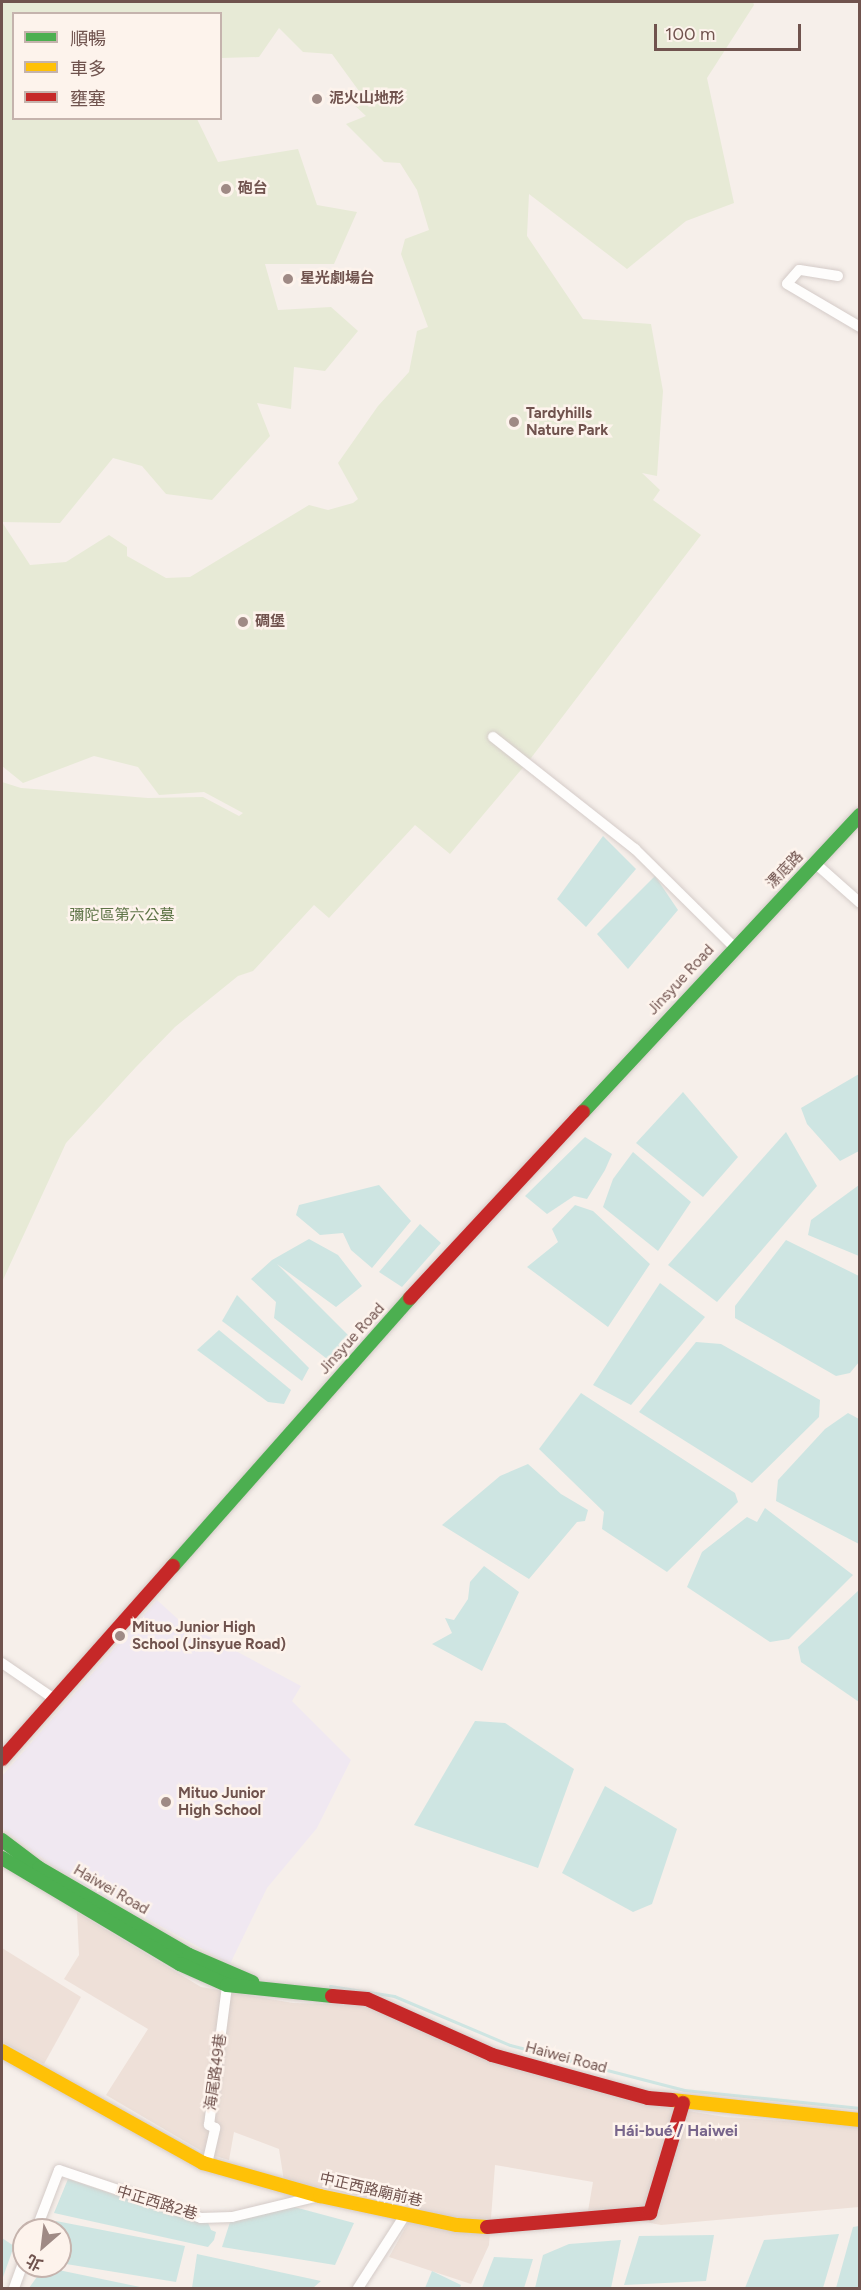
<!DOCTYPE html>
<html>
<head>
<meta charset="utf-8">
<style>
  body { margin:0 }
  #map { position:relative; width:861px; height:2290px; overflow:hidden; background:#f6efea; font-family:Figtree,"Noto Sans TC",sans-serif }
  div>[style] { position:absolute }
  .residential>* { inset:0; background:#eee0d8 }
  .education>* { inset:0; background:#f0e8f1 }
  .green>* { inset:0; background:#e7ead6 }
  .water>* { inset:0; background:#cee5e2 }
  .stream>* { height:3px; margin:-1.5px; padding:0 1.5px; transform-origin:1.5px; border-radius:1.5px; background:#cee5e2 }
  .roads { filter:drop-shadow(0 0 2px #d4cbc8) drop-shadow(0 0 2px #d4cbc8) }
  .street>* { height:10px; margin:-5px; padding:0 5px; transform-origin:5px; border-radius:5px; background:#fefdfc }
  .fast>* { height:14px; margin:-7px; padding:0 7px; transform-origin:7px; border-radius:7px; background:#4caf50 }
  .slow>* { height:14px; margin:-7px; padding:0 7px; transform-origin:7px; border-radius:7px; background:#ffc107 }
  .jam>* { height:14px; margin:-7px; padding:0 7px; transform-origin:7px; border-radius:7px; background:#c62828 }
  .dots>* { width:16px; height:16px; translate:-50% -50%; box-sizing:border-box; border:3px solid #fdf3ec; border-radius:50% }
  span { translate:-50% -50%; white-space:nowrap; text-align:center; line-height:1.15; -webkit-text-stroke:5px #fdf3ec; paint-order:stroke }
  .poi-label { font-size:15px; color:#70534e; font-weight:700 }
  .left { translate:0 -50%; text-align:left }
  .street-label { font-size:15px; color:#70534e }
  .park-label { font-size:15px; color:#5e7447 }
  .neighbourhood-label { font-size:16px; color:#78668c; font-weight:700 }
  .frame { position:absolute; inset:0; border:3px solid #70534e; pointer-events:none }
  .legend { position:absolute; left:12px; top:12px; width:210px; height:108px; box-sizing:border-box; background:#fdf3ec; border:2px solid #c5b3ad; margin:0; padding:8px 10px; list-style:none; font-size:18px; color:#70534e }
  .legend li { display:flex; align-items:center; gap:12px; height:30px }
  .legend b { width:30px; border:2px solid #c5b3ad }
  .north { position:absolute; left:12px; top:2218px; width:60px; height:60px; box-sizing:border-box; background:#fdf3ec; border:2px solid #c5b3ad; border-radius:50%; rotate:208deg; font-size:16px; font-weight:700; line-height:24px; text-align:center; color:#70534e }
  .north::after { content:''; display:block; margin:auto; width:21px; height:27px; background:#9f8a85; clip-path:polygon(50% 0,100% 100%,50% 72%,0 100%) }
  .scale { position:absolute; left:654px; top:24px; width:147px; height:27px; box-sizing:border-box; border:3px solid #70534e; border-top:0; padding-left:8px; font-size:18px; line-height:21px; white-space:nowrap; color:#70534e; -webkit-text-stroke:4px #fdf3ec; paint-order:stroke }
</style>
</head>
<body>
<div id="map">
  <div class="residential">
    <i style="clip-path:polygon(77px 1912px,201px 1987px,293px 2003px,368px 2005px,645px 2104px,725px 2117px,859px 2126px,859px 2207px,661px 2225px,588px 2211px,593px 2182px,495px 2165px,489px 2245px,471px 2284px,389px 2257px,417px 2207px,284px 2181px,279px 2149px,234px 2132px,229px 2160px,205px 2153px,106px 2095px,148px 2029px,64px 1979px,79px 1955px)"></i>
    <i style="clip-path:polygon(2px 1948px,81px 1997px,44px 2064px,2px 2042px)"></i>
  </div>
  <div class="education">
    <i style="clip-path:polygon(157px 1600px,180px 1621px,301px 1686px,292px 1701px,351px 1760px,317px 1828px,267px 1888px,230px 1964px,60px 1871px,2px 1828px,2px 1776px)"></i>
  </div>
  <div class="green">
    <i style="clip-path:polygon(evenodd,2px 2px,753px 2px,754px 5px,707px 78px,734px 203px,686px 221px,627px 269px,529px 194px,527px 236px,583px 319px,651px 324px,663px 391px,657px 476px,642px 473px,660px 490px,653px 500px,701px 535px,531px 758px,450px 854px,415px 825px,329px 918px,314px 905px,253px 971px,238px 976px,175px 1027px,136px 1067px,66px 1143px,2px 1282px,2px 782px,21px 788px,148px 798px,203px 797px,239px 816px,243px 813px,204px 792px,159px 795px,138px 767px,94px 756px,23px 783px,2px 766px,2px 2px,14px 14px,220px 14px,221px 58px,259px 57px,279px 28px,303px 52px,332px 54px,359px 91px,348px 99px,366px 116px,346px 124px,384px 162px,400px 163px,417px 190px,429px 230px,405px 239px,401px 254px,428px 327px,417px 331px,409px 372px,378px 406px,338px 463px,358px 499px,353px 503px,328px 510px,309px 505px,190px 577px,166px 578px,127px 556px,127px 547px,109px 535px,66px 562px,30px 565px,2px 522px,60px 523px,113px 458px,142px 466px,166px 494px,212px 500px,270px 436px,257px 403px,291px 409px,294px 367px,325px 371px,358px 331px,331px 307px,278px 310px,265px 264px,334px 264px,357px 212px,317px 205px,298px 149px,218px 162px,197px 119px,14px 118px,14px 14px)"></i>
  </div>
  <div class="water">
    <i style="clip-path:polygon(603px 836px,636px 869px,586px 927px,557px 899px)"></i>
    <i style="clip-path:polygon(655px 876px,678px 910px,628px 969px,597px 934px)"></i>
    <i style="clip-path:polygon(859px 1074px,859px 1151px,840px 1161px,807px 1124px,801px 1108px)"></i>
    <i style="clip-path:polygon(683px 1092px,738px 1157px,703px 1197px,636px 1143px)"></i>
    <i style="clip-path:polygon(786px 1132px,817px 1186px,717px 1302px,668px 1265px)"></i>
    <i style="clip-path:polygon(585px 1137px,612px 1154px,605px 1170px,587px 1199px,574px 1196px,547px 1214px,525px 1196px)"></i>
    <i style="clip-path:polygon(633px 1152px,691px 1202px,658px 1251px,603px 1207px,613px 1179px)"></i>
    <i style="clip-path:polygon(379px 1185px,411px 1221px,372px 1268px,351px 1250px,343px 1233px,320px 1235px,296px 1215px,299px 1205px)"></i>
    <i style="clip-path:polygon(859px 1185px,859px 1256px,808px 1235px,811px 1220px)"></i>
    <i style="clip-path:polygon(575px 1205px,593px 1211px,650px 1264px,608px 1327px,527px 1267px,558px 1242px,552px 1229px)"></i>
    <i style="clip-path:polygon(420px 1224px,441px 1243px,402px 1287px,379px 1272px)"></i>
    <i style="clip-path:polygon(309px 1239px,338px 1255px,362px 1286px,336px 1307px,277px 1264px,352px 1339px,331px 1362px,274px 1318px,276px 1302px,251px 1279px,272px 1260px)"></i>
    <i style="clip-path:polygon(786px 1240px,859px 1276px,859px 1362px,850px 1373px,836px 1376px,735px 1318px,735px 1306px)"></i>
    <i style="clip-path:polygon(660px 1283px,705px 1317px,631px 1405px,593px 1385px)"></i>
    <i style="clip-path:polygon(237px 1295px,309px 1368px,302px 1381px,222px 1321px)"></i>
    <i style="clip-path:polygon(219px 1330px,291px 1390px,284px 1404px,268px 1402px,197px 1350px)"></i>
    <i style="clip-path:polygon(696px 1342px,721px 1344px,820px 1400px,819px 1417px,752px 1483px,639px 1412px)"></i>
    <i style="clip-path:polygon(581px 1393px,735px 1493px,738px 1502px,667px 1572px,602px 1529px,604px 1512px,539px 1449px)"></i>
    <i style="clip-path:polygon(848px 1413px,859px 1419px,859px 1544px,776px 1501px,778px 1480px,825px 1429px)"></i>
    <i style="clip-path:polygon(528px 1464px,561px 1494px,588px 1510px,585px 1521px,577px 1522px,529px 1579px,442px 1525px,500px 1476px)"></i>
    <i style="clip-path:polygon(765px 1508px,853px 1575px,789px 1639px,770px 1642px,687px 1587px,702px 1552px,747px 1517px,757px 1522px)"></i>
    <i style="clip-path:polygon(484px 1566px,519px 1592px,482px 1671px,432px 1644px,452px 1633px,445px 1618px,454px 1620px,468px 1599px,470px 1582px)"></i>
    <i style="clip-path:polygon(859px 1590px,859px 1702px,801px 1662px,798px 1647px)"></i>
    <i style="clip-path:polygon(475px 1721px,505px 1723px,574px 1769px,538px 1868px,414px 1825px)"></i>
    <i style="clip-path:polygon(605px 1786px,677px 1829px,652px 1904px,633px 1912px,562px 1873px)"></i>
    <i style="clip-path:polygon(68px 2179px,166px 2212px,207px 2220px,211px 2230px,216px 2232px,214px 2240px,208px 2247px,54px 2213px)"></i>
    <i style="clip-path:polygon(283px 2204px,354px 2223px,335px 2265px,222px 2247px,231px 2219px)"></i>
    <i style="clip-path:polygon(56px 2221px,185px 2246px,176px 2282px,60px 2263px,60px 2230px,51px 2230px)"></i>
    <i style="clip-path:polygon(859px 2226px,859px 2288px,836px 2288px,853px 2227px)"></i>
    <i style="clip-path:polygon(839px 2234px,823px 2288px,745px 2288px,764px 2240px)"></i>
    <i style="clip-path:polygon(714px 2235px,706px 2281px,624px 2285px,639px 2236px)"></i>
    <i style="clip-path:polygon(2px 2238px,14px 2246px,2px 2280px)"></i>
    <i style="clip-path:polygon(621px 2240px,611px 2288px,535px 2288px,543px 2255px,569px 2244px)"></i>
    <i style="clip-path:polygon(197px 2254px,321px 2281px,313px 2288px,192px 2288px)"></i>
    <i style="clip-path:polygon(494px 2257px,533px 2259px,524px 2288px,482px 2288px)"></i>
    <i style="clip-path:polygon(44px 2267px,145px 2288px,29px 2288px)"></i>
    <i style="clip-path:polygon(432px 2271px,461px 2285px,460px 2288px,425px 2288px)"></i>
  </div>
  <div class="stream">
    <i style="left:330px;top:1986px;width:65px;rotate:8.9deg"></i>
    <i style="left:394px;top:1996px;width:126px;rotate:22.9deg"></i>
    <i style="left:510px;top:2045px;width:180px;rotate:14.5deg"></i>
    <i style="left:684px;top:2090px;width:177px;rotate:5.8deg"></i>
  </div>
  <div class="roads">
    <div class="street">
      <i style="left:838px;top:276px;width:39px;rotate:-171deg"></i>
      <i style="left:799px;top:270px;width:18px;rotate:131deg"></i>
      <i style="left:787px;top:284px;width:85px;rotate:30.5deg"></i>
      <i style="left:493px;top:737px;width:181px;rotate:38.3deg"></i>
      <i style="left:635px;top:849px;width:139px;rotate:44.7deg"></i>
      <i style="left:815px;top:863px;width:60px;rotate:41.6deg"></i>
      <i style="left:2px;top:1663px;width:62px;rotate:34.5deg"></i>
      <i style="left:207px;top:2164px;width:37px;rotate:-77deg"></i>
      <i style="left:215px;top:2128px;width:7px;rotate:-153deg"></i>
      <i style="left:209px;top:2125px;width:147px;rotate:-82.6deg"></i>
      <i style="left:36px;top:2230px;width:64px;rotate:-69deg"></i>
      <i style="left:59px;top:2170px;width:150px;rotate:18.7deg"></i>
      <i style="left:201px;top:2218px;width:31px;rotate:-2deg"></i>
      <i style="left:232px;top:2217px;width:89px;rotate:-13.6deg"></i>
      <i style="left:14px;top:2288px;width:29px;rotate:-70deg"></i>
      <i style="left:358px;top:2288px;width:87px;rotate:-57.2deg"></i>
    </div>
    <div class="fast">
      <i style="left:583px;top:1112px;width:406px;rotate:-47deg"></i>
      <i style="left:173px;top:1566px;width:358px;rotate:-48.5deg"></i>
      <i style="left:2px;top:1840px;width:46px;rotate:37.1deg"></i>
      <i style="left:39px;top:1868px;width:173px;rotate:30.1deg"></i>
      <i style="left:189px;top:1955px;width:69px;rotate:23.2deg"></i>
      <i style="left:2px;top:1858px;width:207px;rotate:30.8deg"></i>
      <i style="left:180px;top:1964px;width:51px;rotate:24.1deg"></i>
      <i style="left:227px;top:1985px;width:106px;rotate:6deg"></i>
    </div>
    <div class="slow">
      <i style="left:2px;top:2051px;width:230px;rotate:29.1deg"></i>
      <i style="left:203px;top:2163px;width:122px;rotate:15.8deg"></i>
      <i style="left:320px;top:2196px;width:140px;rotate:12deg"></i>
      <i style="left:457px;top:2225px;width:30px;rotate:4deg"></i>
      <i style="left:672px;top:2100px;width:189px;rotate:6.1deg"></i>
    </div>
    <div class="jam">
      <i style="left:410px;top:1298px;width:254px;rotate:-47.1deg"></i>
      <i style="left:2px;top:1759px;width:258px;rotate:-48.5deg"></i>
      <i style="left:332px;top:1996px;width:35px;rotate:5deg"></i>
      <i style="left:367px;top:1999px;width:137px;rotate:24.1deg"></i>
      <i style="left:492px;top:2055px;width:162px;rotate:15.4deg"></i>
      <i style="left:648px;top:2098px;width:24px;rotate:5deg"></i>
      <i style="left:487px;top:2227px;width:164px;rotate:-4.9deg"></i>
      <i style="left:650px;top:2213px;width:115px;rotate:-73.3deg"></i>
    </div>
  </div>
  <div class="dots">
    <i style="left:317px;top:99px;background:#9f8a85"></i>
    <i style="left:226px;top:189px;background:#9f8a85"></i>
    <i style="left:288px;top:279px;background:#9f8a85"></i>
    <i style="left:514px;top:422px;background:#9f8a85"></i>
    <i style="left:243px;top:622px;background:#9f8a85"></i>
    <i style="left:120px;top:1636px;background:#9f8a85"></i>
    <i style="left:166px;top:1802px;background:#9f8a85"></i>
  </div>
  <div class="poi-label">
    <span class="left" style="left:329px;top:99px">泥火山地形</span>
    <span class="left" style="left:238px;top:189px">砲台</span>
    <span class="left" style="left:300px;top:279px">星光劇場台</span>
    <span class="left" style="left:526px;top:422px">Tardyhills<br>Nature Park</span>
    <span class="left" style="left:255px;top:622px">碉堡</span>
    <span class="left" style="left:132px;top:1636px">Mituo Junior High<br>School (Jinsyue Road)</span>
    <span class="left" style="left:178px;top:1802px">Mituo Junior<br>High School</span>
  </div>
  <div class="street-label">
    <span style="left:785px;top:870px;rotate:-46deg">漯底路</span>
    <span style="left:681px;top:980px;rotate:-47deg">Jinsyue Road</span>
    <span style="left:352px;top:1339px;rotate:-48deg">Jinsyue Road</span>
    <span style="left:111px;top:1890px;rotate:30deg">Haiwei Road</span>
    <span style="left:566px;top:2058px;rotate:15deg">Haiwei Road</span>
    <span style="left:216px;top:2072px;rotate:-82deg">海尾路49巷</span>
    <span style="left:371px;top:2190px;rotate:13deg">中正西路廟前巷</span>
    <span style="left:157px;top:2203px;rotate:17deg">中正西路2巷</span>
  </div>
  <div class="park-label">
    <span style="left:122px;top:916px">彌陀區第六公墓</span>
  </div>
  <div class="neighbourhood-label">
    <span style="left:676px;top:2131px">Hái-bué / Haiwei</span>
  </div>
  <div class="frame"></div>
  <ul class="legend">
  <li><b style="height:8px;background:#4caf50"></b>順暢</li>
  <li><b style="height:8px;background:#ffc107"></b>車多</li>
  <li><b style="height:8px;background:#c62828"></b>壅塞</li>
  </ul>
  <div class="north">北</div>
  <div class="scale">100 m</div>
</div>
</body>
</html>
